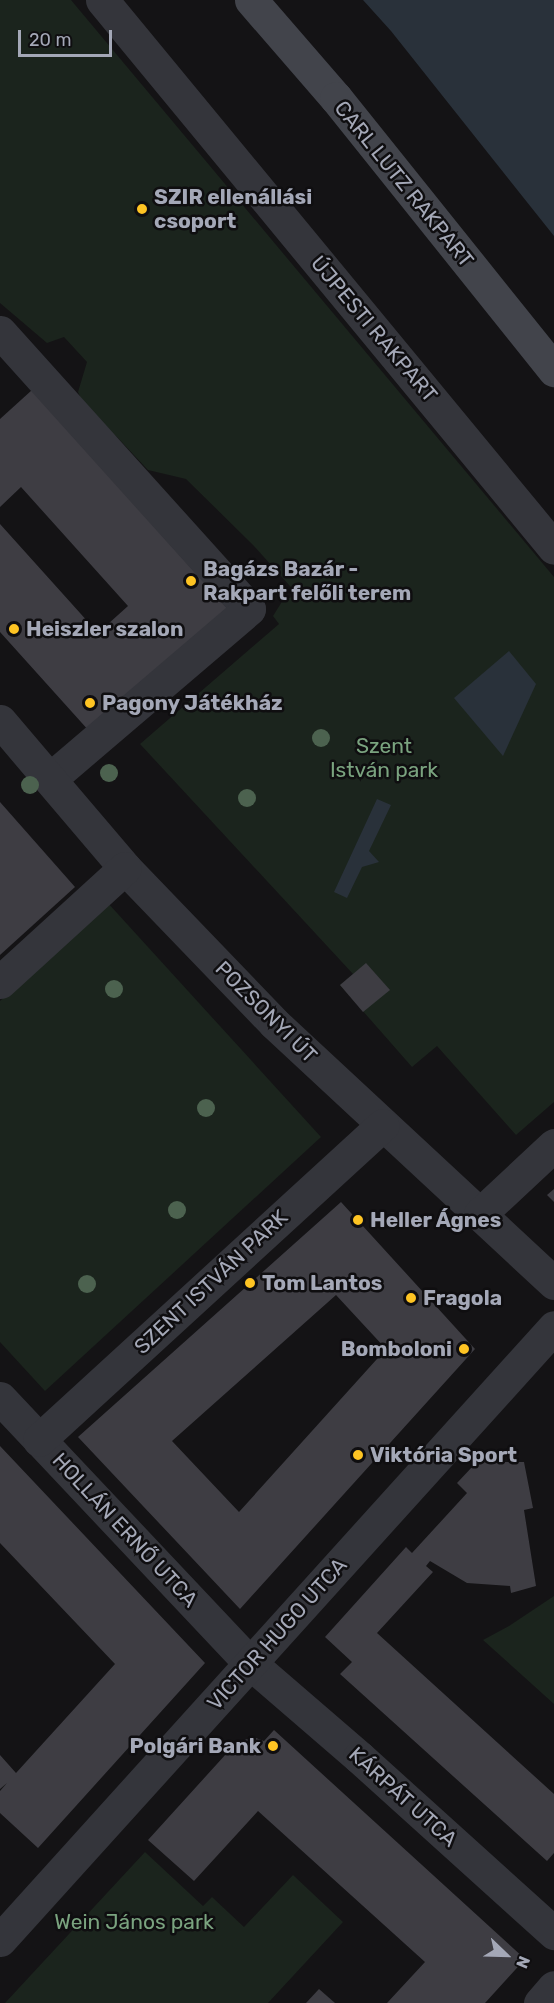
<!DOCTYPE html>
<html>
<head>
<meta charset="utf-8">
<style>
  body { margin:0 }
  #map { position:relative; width:554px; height:2003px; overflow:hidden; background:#141315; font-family:Rubik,sans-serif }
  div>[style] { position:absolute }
  .green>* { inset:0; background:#1b241d }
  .water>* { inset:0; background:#29313a }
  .building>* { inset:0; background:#3e3d43 }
  .minor>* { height:33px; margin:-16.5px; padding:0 16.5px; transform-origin:16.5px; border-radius:16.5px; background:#34353b }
  .secondary>* { height:33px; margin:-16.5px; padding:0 16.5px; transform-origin:16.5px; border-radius:16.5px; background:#42444b }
  .trees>* { width:18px; height:18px; margin:-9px; border-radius:50%; background:#4c624f }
  .dots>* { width:16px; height:16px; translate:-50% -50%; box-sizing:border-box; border:3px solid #0f0e10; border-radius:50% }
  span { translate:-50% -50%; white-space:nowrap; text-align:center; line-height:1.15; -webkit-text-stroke:5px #0f0e10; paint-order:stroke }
  .street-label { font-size:21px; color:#a4a8b7 }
  .poi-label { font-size:21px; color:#a4a8b7; font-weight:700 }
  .left { translate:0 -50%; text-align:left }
  .right { translate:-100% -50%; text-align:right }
  .park-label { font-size:21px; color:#7aa37f }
  .north { position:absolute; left:476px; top:1925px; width:60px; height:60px; -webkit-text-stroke:4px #0f0e10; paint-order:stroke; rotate:113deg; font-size:16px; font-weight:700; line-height:24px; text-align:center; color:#a4a8b7 }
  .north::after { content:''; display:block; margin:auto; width:21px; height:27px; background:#a4a8b7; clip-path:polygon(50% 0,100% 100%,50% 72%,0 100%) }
  .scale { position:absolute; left:18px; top:30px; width:94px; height:27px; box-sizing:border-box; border:3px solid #a4a8b7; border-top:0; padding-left:8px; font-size:18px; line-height:21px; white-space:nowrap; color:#a4a8b7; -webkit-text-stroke:4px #0f0e10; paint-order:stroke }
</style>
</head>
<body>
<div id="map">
  <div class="green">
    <i style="clip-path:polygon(0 0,71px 0,554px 577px,554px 1102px,516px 1135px,437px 1046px,412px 1067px,340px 985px,353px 974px,140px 744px,279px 624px,273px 616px,283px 600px,298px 595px,253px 545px,186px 479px,148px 470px,117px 437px,87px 412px,78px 392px,87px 362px,64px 337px,47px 343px,0 303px)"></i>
    <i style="clip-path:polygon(107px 902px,321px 1137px,45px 1391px,0 1342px,0 1001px)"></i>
    <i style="clip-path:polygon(554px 1596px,554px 1704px,483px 1640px,509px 1626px)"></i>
    <i style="clip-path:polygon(145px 1852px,203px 1906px,212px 1897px,244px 1927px,293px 1875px,343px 1922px,268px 2003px,5px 2003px)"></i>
  </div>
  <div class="water">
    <i style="clip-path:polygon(363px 0,554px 0,554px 236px,391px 31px)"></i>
    <i style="clip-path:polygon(509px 651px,536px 684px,503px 756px,454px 698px)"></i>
    <i style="clip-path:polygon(377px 799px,391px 805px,369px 851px,379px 862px,362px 867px,347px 898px,334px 892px)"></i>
  </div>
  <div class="building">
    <i style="clip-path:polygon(32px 390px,227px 608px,90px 732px,0 632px,0 524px,98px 633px,128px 606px,21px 487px,0 507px,0 419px)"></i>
    <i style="clip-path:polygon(0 802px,75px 887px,0 955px)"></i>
    <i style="clip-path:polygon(366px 963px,390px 990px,363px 1012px,340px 985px)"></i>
    <i style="clip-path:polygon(554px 1189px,554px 1202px,547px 1195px)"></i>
    <i style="clip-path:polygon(evenodd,341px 1202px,475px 1349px,240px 1609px,78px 1437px,341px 1202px,336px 1295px,386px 1349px,239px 1512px,172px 1441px,336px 1295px)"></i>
    <i style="clip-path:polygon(0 1446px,205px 1663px,38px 1848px,0 1813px,0 1791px,7px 1783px,0 1789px,0 1755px,16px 1773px,115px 1664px,0 1543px)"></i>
    <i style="clip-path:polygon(489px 1449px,504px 1462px,524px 1462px,533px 1508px,524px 1510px,536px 1586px,511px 1593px,510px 1586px,467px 1583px,430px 1561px,426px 1566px,433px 1572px,377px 1633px,554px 1794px,554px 1853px,547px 1861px,340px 1674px,352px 1662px,325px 1637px,406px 1547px,412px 1553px,467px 1493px,457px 1483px)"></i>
    <i style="clip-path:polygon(274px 1730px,525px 1959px,485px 2003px,387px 2003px,425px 1962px,258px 1811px,194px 1881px,148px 1840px,236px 1743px,253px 1737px,264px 1741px)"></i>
    <i style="clip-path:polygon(319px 1989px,335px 2003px,306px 2003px)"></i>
  </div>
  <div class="minor">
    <i style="left:102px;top:0;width:710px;rotate:50.48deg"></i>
    <i style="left:0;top:332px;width:372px;rotate:48deg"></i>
    <i style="left:249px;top:609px;width:262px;rotate:139.5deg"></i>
    <i style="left:0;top:721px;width:193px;rotate:49.6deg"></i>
    <i style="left:125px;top:868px;width:215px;rotate:46.1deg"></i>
    <i style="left:274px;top:1023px;width:382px;rotate:42.9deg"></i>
    <i style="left:0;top:982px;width:169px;rotate:-42.4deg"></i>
    <i style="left:480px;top:1214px;width:101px;rotate:-43deg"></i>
    <i style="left:0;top:1398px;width:364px;rotate:46.7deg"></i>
    <i style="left:250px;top:1663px;width:144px;rotate:40.8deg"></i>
    <i style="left:359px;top:1757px;width:263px;rotate:42.1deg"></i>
    <i style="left:39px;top:1440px;width:466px;rotate:-42.5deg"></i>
    <i style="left:0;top:1940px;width:826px;rotate:-47.89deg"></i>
    <i style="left:540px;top:2003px;width:21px;rotate:-49deg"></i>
  </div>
  <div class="secondary">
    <i style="left:251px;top:0;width:130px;rotate:49.1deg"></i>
    <i style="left:336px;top:98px;width:349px;rotate:51.3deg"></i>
  </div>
  <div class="trees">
    <i style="left:321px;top:738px"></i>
    <i style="left:109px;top:773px"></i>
    <i style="left:30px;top:785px"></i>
    <i style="left:247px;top:798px"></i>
    <i style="left:114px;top:989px"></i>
    <i style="left:206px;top:1108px"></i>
    <i style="left:177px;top:1210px"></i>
    <i style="left:87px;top:1284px"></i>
  </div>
  <div class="dots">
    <i style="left:142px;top:209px;background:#fec423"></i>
    <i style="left:191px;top:581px;background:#fec423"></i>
    <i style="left:14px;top:629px;background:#fec423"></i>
    <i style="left:90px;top:703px;background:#fec423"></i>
    <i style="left:358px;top:1220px;background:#fec423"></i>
    <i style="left:250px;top:1283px;background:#fec423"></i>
    <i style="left:411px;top:1298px;background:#fec423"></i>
    <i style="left:464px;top:1349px;background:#fec423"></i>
    <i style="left:358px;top:1455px;background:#fec423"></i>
    <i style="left:273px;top:1746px;background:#fec423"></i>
  </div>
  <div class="street-label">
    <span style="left:404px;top:184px;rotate:51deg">CARL LUTZ RAKPART</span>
    <span style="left:374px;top:329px;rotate:50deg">ÚJPESTI RAKPART</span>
    <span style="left:266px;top:1012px;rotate:45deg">POZSONYI ÚT</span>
    <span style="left:211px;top:1282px;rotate:-43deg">SZENT ISTVÁN PARK</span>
    <span style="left:125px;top:1530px;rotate:47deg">HOLLÁN ERNŐ UTCA</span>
    <span style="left:277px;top:1634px;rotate:-48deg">VICTOR HUGO UTCA</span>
    <span style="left:403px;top:1797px;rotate:42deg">KÁRPÁT UTCA</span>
  </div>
  <div class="poi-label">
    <span class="left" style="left:154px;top:209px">SZIR ellenállási<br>csoport</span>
    <span class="left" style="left:203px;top:581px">Bagázs Bazár -<br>Rakpart felőli terem</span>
    <span class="left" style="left:26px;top:629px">Heiszler szalon</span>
    <span class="left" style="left:102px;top:703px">Pagony Játékház</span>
    <span class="left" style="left:370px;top:1220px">Heller Ágnes</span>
    <span class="left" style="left:262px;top:1283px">Tom Lantos</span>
    <span class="left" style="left:423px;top:1298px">Fragola</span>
    <span class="right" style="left:452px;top:1349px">Bomboloni</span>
    <span class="left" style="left:370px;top:1455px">Viktória Sport</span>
    <span class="right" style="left:261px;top:1746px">Polgári Bank</span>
  </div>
  <div class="park-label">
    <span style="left:384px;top:758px">Szent<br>István park</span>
    <span style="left:134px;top:1922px">Wein János park</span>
  </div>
  <div class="north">N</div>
  <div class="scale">20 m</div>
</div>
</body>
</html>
